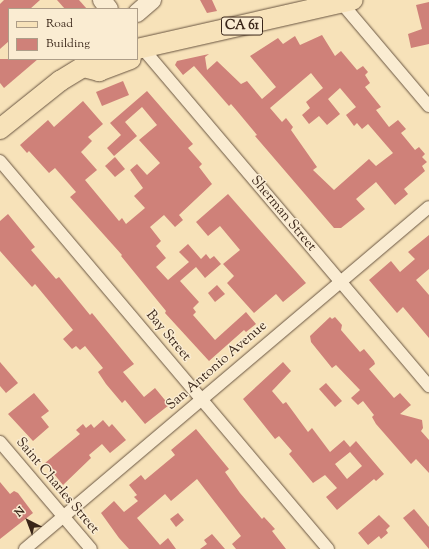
<!DOCTYPE html>
<html>
<head>
<meta charset="utf-8">
<style>
  body { margin:0 }
  #map { position:relative; width:429px; height:549px; overflow:hidden; background:#f7e2b9; font-family:"Sorts Mill Goudy",serif }
  div>[style] { position:absolute }
  .building>* { inset:0; background:#cf8179 }
  .roads { filter:drop-shadow(0 0 1px #695541) drop-shadow(0 0 1px #695541) }
  .street>* { height:12px; margin:-6px; padding:0 6px; transform-origin:6px; border-radius:6px; background:#faecd2 }
  .secondary>* { height:18px; margin:-9px; padding:0 9px; transform-origin:9px; border-radius:9px; background:#faecd2 }
  .primary>* { height:20px; margin:-10px; padding:0 10px; transform-origin:10px; border-radius:10px; background:#f7e2b9 }
  span { translate:-50% -50%; white-space:nowrap; text-align:center; line-height:1.15; -webkit-text-stroke:3px #faecd2; paint-order:stroke }
  .shield-label span { padding:1px 3px; background:#faecd2; border:1px solid; border-radius:3px; -webkit-text-stroke-width:0 }
  .shield-label { font-size:13px; color:#3a2619; font-weight:700 }
  .street-label { font-size:14px; color:#3a2619 }
  .legend { position:absolute; left:8px; top:8px; width:130px; height:52px; box-sizing:border-box; background:#faecd2; border:1px solid #ad9d88; margin:0; padding:5px 7px; list-style:none; font-size:12px; color:#3a2619 }
  .legend li { display:flex; align-items:center; gap:8px; height:20px }
  .legend b { width:20px; border:1px solid #ad9d88 }
  .north { position:absolute; left:8px; top:501px; width:40px; height:40px; -webkit-text-stroke:3px #faecd2; paint-order:stroke; rotate:318deg; font-size:11px; font-weight:700; line-height:16px; text-align:center; color:#3a2619 }
  .north::after { content:''; display:block; margin:auto; width:14px; height:18px; background:#3a2619; clip-path:polygon(50% 0,100% 100%,50% 72%,0 100%) }
</style>
</head>
<body>
<div id="map">
  <div class="building">
    <i style="clip-path:polygon(4px 0,40px 0,30px 9px,9px 9px,9px 41px,0 49px,0 4px)"></i>
    <i style="clip-path:polygon(57px 0,79px 0,87px 9px,65px 9px)"></i>
    <i style="clip-path:polygon(200px 0,212px 0,217px 11px,207px 13px)"></i>
    <i style="clip-path:polygon(429px 2px,429px 44px,411px 48px,408px 34px,422px 29px,416px 5px)"></i>
    <i style="clip-path:polygon(evenodd,322px 35px,335px 56px,341px 51px,357px 70px,363px 66px,368px 72px,365px 75px,370px 83px,365px 87px,381px 107px,376px 110px,389px 127px,398px 120px,406px 129px,401px 133px,415px 150px,419px 147px,425px 154px,422px 157px,427px 162px,422px 166px,425px 171px,404px 189px,408px 194px,395px 205px,376px 182px,356px 199px,365px 209px,341px 228px,334px 228px,255px 136px,257px 135px,237px 111px,231px 104px,229px 106px,194px 66px,183px 75px,175px 65px,177px 61px,209px 54px,205px 57px,207px 70px,217px 61px,241px 84px,247px 81px,262px 99px,276px 87px,250px 56px,278px 38px,283px 44px,295px 36px,300px 45px,322px 35px,311px 73px,323px 88px,306px 102px,310px 108px,302px 115px,309px 124px,319px 116px,327px 125px,340px 114px,328px 99px,340px 88px,356px 107px,346px 115px,354px 126px,357px 123px,362px 129px,368px 124px,393px 153px,376px 166px,369px 159px,334px 190px,313px 170px,317px 167px,291px 130px,293px 127px,286px 118px,282px 122px,270px 108px,311px 73px)"></i>
    <i style="clip-path:polygon(0 59px,38px 59px,4px 88px,0 83px)"></i>
    <i style="clip-path:polygon(123px 81px,129px 95px,102px 106px,96px 92px)"></i>
    <i style="clip-path:polygon(147px 91px,193px 144px,188px 148px,202px 164px,199px 167px,212px 184px,179px 215px,183px 220px,175px 227px,164px 215px,150px 227px,161px 241px,156px 246px,166px 258px,156px 267px,168px 280px,189px 262px,179px 252px,188px 244px,201px 259px,206px 254px,210px 259px,214px 256px,221px 264px,205px 278px,196px 267px,180px 281px,199px 302px,193px 308px,196px 312px,193px 315px,215px 340px,246px 312px,256px 324px,246px 332px,244px 330px,209px 361px,165px 313px,166px 311px,121px 256px,122px 255px,70px 197px,76px 192px,55px 168px,49px 173px,29px 151px,27px 153px,20px 145px,48px 120px,54px 127px,83px 101px,103px 124px,88px 137px,92px 141px,81px 152px,97px 170px,85px 180px,119px 221px,122px 218px,126px 224px,145px 208px,134px 196px,143px 188px,130px 170px,137px 164px,147px 175px,160px 163px,139px 140px,157px 125px,142px 107px,125px 122px,137px 136px,114px 156px,107px 148px,121px 135px,110px 123px)"></i>
    <i style="clip-path:polygon(115px 157px,125px 169px,115px 177px,105px 166px)"></i>
    <i style="clip-path:polygon(228px 194px,306px 283px,283px 302px,276px 294px,254px 313px,227px 283px,234px 276px,223px 264px,240px 250px,220px 226px,208px 236px,196px 222px)"></i>
    <i style="clip-path:polygon(8px 214px,35px 247px,31px 250px,56px 279px,59px 277px,90px 315px,92px 313px,134px 364px,123px 372px,144px 397px,155px 388px,169px 405px,145px 424px,125px 400px,122px 403px,106px 384px,98px 372px,103px 368px,85px 346px,80px 350px,76px 346px,72px 349px,63px 339px,73px 330px,35px 284px,32px 287px,0 251px,0 221px)"></i>
    <i style="clip-path:polygon(429px 235px,429px 269px,416px 280px,429px 295px,429px 338px,403px 307px,397px 313px,369px 280px,391px 261px,400px 272px,415px 259px,408px 252px)"></i>
    <i style="clip-path:polygon(217px 285px,225px 294px,215px 302px,208px 293px)"></i>
    <i style="clip-path:polygon(330px 317px,332px 319px,335px 317px,342px 325px,341px 330px,360px 352px,364px 349px,374px 361px,375px 364px,369px 369px,394px 398px,400px 393px,411px 405px,400px 414px,422px 420px,423px 428px,421px 431px,429px 440px,429px 473px,416px 459px,411px 464px,376px 424px,372px 417px,374px 415px,363px 401px,358px 405px,351px 398px,360px 390px,336px 365px,332px 368px,311px 342px,310px 336px)"></i>
    <i style="clip-path:polygon(0 362px,18px 383px,6px 393px,0 386px)"></i>
    <i style="clip-path:polygon(evenodd,283px 362px,291px 371px,272px 391px,283px 404px,286px 402px,308px 432px,312px 428px,330px 452px,344px 440px,350px 447px,356px 441px,384px 474px,376px 481px,374px 479px,337px 510px,326px 497px,337px 488px,325px 475px,313px 483px,289px 454px,292px 451px,279px 436px,275px 439px,243px 399px,283px 362px,350px 452px,362px 466px,347px 479px,335px 464px,350px 452px)"></i>
    <i style="clip-path:polygon(326px 383px,342px 401px,335px 407px,319px 389px)"></i>
    <i style="clip-path:polygon(34px 393px,49px 411px,41px 417px,49px 427px,33px 441px,8px 414px)"></i>
    <i style="clip-path:polygon(103px 420px,109px 427px,112px 424px,126px 440px,110px 453px,102px 444px,89px 455px,91px 458px,63px 485px,45px 463px,80px 434px,76px 430px,83px 424px,86px 428px,91px 424px,94px 428px)"></i>
    <i style="clip-path:polygon(196px 429px,229px 469px,225px 472px,240px 493px,262px 519px,264px 517px,275px 529px,272px 531px,286px 549px,236px 549px,232px 544px,241px 536px,197px 479px,171px 501px,165px 494px,137px 518px,160px 545px,168px 538px,176px 549px,129px 549px,119px 538px,101px 513px,114px 501px,124px 512px,138px 501px,134px 497px,137px 495px,129px 485px,141px 475px,145px 480px,175px 455px,171px 450px)"></i>
    <i style="clip-path:polygon(0 482px,10px 494px,14px 491px,18px 493px,33px 513px,0 539px)"></i>
    <i style="clip-path:polygon(414px 509px,429px 527px,429px 549px,403px 518px)"></i>
    <i style="clip-path:polygon(178px 513px,184px 520px,176px 527px,170px 519px)"></i>
    <i style="clip-path:polygon(379px 515px,390px 526px,386px 530px,388px 533px,381px 539px,379px 536px,368px 545px,358px 533px)"></i>
    <i style="clip-path:polygon(212px 534px,225px 549px,200px 549px,207px 544px,204px 540px)"></i>
  </div>
  <div class="roads">
    <div class="street">
      <i style="left:339px;top:0;width:139px;rotate:49.7deg"></i>
      <i style="left:144px;top:50px;width:441px;rotate:49.7deg"></i>
      <i style="left:0;top:161px;width:508px;rotate:49.79deg"></i>
      <i style="left:0;top:442px;width:140px;rotate:49.6deg"></i>
      <i style="left:25px;top:549px;width:529px;rotate:-40.25deg"></i>
    </div>
    <div class="secondary">
      <i style="left:102px;top:0;width:11px;rotate:52deg"></i>
      <i style="left:137px;top:13px;width:20px;rotate:-41deg"></i>
    </div>
    <div class="primary">
      <i style="left:137px;top:49px;width:221px;rotate:-12.8deg"></i>
      <i style="left:84px;top:67px;width:16px;rotate:15deg"></i>
      <i style="left:99px;top:71px;width:34px;rotate:-21deg"></i>
      <i style="left:0;top:129px;width:77px;rotate:-38.7deg"></i>
      <i style="left:60px;top:81px;width:42px;rotate:-31.4deg"></i>
    </div>
  </div>
  <div class="shield-label">
    <span style="left:242px;top:26px">CA 61</span>
  </div>
  <div class="street-label">
    <span style="left:283px;top:214px;rotate:50deg">Sherman Street</span>
    <span style="left:168px;top:336px;rotate:50deg">Bay Street</span>
    <span style="left:217px;top:366px;rotate:-41deg">San Antonio Avenue</span>
    <span style="left:57px;top:486px;rotate:50deg">Saint Charles Street</span>
  </div>
  <ul class="legend">
  <li><b style="height:5px;background:#f7e2b9"></b>Road</li>
  <li><b style="height:11px;background:#cf8179"></b>Building</li>
  </ul>
  <div class="north">N</div>
</div>
</body>
</html>
